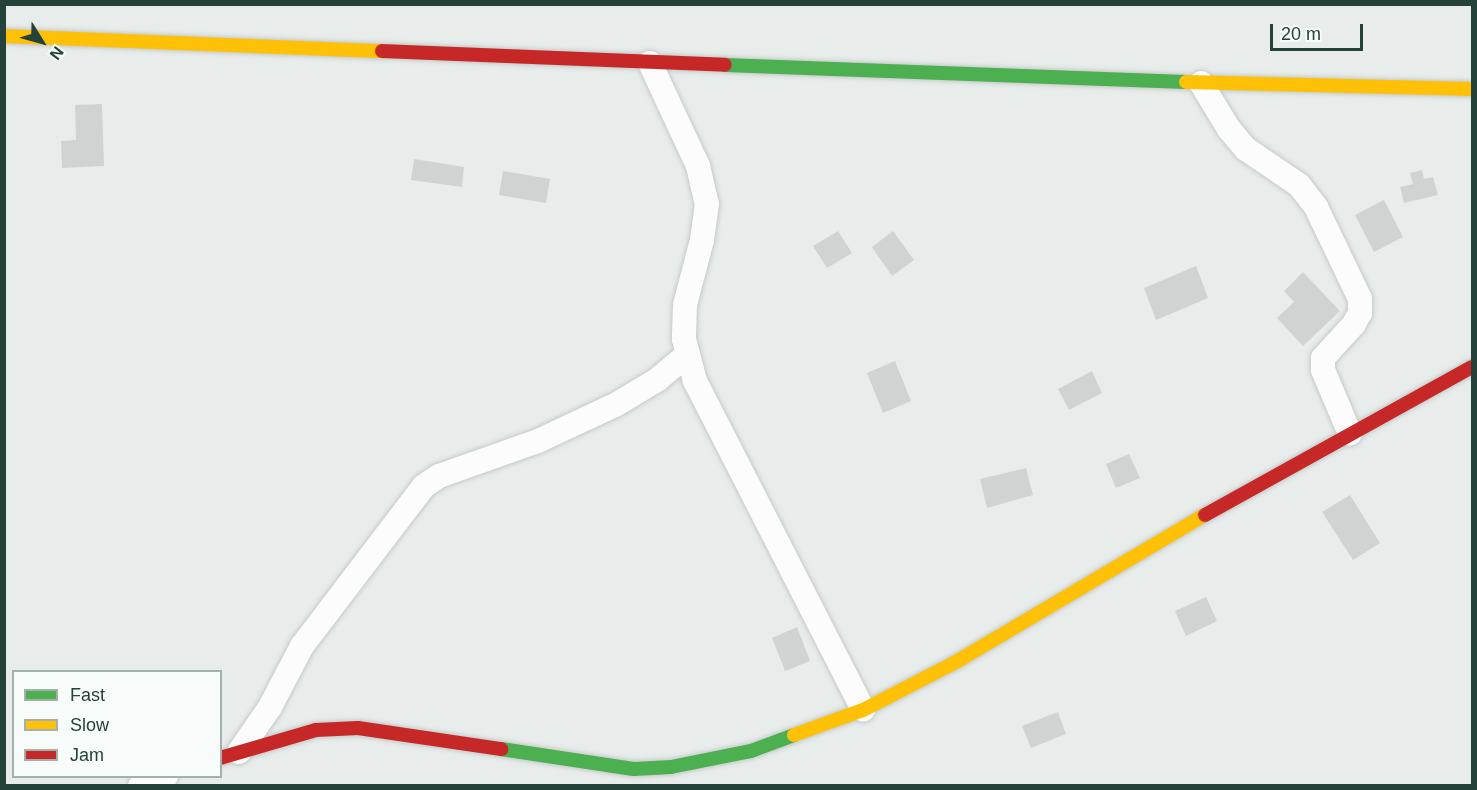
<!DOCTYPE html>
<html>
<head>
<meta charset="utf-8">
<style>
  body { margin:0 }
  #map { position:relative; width:1477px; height:790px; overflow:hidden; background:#e8edeb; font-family:Arial,sans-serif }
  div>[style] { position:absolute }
  .building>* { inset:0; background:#cfd4d2 }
  .roads { filter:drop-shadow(0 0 2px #c5cac8) drop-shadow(0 0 2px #c5cac8) }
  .street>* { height:24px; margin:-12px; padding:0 12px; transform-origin:12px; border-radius:12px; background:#fcfcfc }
  .fast>* { height:14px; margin:-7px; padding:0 7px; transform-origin:7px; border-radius:7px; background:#4caf50 }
  .slow>* { height:14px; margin:-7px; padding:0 7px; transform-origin:7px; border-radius:7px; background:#ffc107 }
  .jam>* { height:14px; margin:-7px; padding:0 7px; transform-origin:7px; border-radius:7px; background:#c62828 }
  span { translate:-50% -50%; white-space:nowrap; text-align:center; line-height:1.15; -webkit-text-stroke:4.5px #f7fbf9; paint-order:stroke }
  .frame { position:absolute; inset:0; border:6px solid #24423a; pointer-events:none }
  .legend { position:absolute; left:12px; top:670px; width:210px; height:108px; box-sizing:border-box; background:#f7fbf9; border:2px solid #a3b1ad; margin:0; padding:8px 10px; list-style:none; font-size:18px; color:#24423a }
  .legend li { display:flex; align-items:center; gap:12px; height:30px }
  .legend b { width:30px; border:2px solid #a3b1ad }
  .north { position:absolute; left:12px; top:12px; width:60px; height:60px; -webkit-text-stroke:4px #f7fbf9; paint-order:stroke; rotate:127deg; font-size:16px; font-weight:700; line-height:24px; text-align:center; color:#24423a }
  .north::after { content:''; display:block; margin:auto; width:21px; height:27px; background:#24423a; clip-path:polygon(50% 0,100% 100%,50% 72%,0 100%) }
  .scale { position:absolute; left:1270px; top:24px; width:93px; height:27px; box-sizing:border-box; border:3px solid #24423a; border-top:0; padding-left:8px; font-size:18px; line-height:21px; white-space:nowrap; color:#24423a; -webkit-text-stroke:4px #f7fbf9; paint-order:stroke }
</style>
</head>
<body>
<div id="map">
  <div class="building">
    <i style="clip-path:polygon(102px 104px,104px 166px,62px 168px,61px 141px,76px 140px,75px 105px)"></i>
    <i style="clip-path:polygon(414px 159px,464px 167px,462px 187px,411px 180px)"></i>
    <i style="clip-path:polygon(1422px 170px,1424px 179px,1433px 177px,1438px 195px,1404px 203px,1400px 187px,1413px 184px,1410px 173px)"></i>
    <i style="clip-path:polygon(503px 171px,550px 179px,546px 203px,499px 195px)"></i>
    <i style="clip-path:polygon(1384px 200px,1403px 237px,1374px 252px,1355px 215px)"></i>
    <i style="clip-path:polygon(838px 231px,852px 253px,827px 268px,813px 246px)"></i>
    <i style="clip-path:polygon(893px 231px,914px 260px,892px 276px,872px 247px)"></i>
    <i style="clip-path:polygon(1196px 266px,1208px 298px,1156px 320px,1144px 288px)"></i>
    <i style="clip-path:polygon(1303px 272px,1340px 311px,1303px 346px,1277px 318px,1294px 302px,1284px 291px)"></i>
    <i style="clip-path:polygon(895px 361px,911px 401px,883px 413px,867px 373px)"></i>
    <i style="clip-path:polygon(1092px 371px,1102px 393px,1069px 410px,1058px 389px)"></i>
    <i style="clip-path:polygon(1129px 454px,1140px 478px,1116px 488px,1106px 464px)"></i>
    <i style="clip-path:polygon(1026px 468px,1033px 495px,987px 508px,980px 479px)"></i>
    <i style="clip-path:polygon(1350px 495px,1380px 543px,1353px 560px,1322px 512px)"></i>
    <i style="clip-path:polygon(1206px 597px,1217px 621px,1186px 636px,1175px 611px)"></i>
    <i style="clip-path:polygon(797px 627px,810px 661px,785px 671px,772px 638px)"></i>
    <i style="clip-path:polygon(1058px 712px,1066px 734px,1031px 748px,1022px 726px)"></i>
  </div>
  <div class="roads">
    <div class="street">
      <i style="left:650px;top:63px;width:114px;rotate:65deg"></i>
      <i style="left:698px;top:166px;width:39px;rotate:77deg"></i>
      <i style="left:707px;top:204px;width:36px;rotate:98deg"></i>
      <i style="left:702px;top:240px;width:67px;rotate:104.7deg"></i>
      <i style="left:685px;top:305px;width:34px;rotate:92deg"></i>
      <i style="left:684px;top:339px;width:43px;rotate:75.3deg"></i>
      <i style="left:695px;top:381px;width:369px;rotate:62.9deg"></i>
      <i style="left:1201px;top:83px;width:54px;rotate:58.7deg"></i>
      <i style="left:1229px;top:129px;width:26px;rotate:50deg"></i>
      <i style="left:1246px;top:149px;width:64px;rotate:34.2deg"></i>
      <i style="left:1299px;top:185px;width:28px;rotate:52deg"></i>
      <i style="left:1316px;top:207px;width:102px;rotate:64.4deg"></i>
      <i style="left:1360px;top:299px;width:14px;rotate:90deg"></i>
      <i style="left:1360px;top:313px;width:13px;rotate:119deg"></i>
      <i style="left:1354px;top:324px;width:46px;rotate:132.4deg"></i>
      <i style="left:1323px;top:358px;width:12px;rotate:90deg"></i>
      <i style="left:1323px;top:370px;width:69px;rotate:67.1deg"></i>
      <i style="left:239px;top:752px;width:55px;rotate:-55.4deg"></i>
      <i style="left:270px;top:707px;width:69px;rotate:-62.3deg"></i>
      <i style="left:302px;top:646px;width:201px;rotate:-52.7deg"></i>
      <i style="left:424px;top:486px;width:18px;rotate:-34deg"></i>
      <i style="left:439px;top:476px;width:105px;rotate:-19.5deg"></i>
      <i style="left:538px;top:441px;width:87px;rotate:-25.1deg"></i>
      <i style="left:617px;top:404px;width:47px;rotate:-31deg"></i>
      <i style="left:657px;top:380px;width:40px;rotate:-40deg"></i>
      <i style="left:140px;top:786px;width:28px;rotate:-21deg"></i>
    </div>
    <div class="fast">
      <i style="left:725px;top:65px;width:461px;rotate:2.1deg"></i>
      <i style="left:501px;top:749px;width:134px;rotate:8.6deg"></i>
      <i style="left:634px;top:769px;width:37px;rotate:-3deg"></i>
      <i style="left:671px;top:767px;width:82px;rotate:-11.3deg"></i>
      <i style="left:751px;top:751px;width:46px;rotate:-20.4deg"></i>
    </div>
    <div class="slow">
      <i style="left:4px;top:36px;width:378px;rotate:2.3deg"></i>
      <i style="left:1186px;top:82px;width:286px;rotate:1.4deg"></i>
      <i style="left:794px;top:735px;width:73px;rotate:-19.9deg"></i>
      <i style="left:863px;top:710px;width:105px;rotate:-27.3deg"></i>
      <i style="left:956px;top:662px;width:289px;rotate:-30.6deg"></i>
    </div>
    <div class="jam">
      <i style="left:382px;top:51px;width:343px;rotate:2.3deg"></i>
      <i style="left:1205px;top:515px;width:305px;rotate:-29deg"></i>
      <i style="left:220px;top:758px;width:100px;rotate:-16.3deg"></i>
      <i style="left:316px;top:730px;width:42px;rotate:-2.7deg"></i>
      <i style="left:358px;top:728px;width:145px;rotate:8.4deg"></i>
    </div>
  </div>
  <div class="frame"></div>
  <ul class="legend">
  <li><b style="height:8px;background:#4caf50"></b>Fast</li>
  <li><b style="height:8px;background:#ffc107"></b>Slow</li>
  <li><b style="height:8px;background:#c62828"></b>Jam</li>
  </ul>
  <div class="north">N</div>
  <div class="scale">20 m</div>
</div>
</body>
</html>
